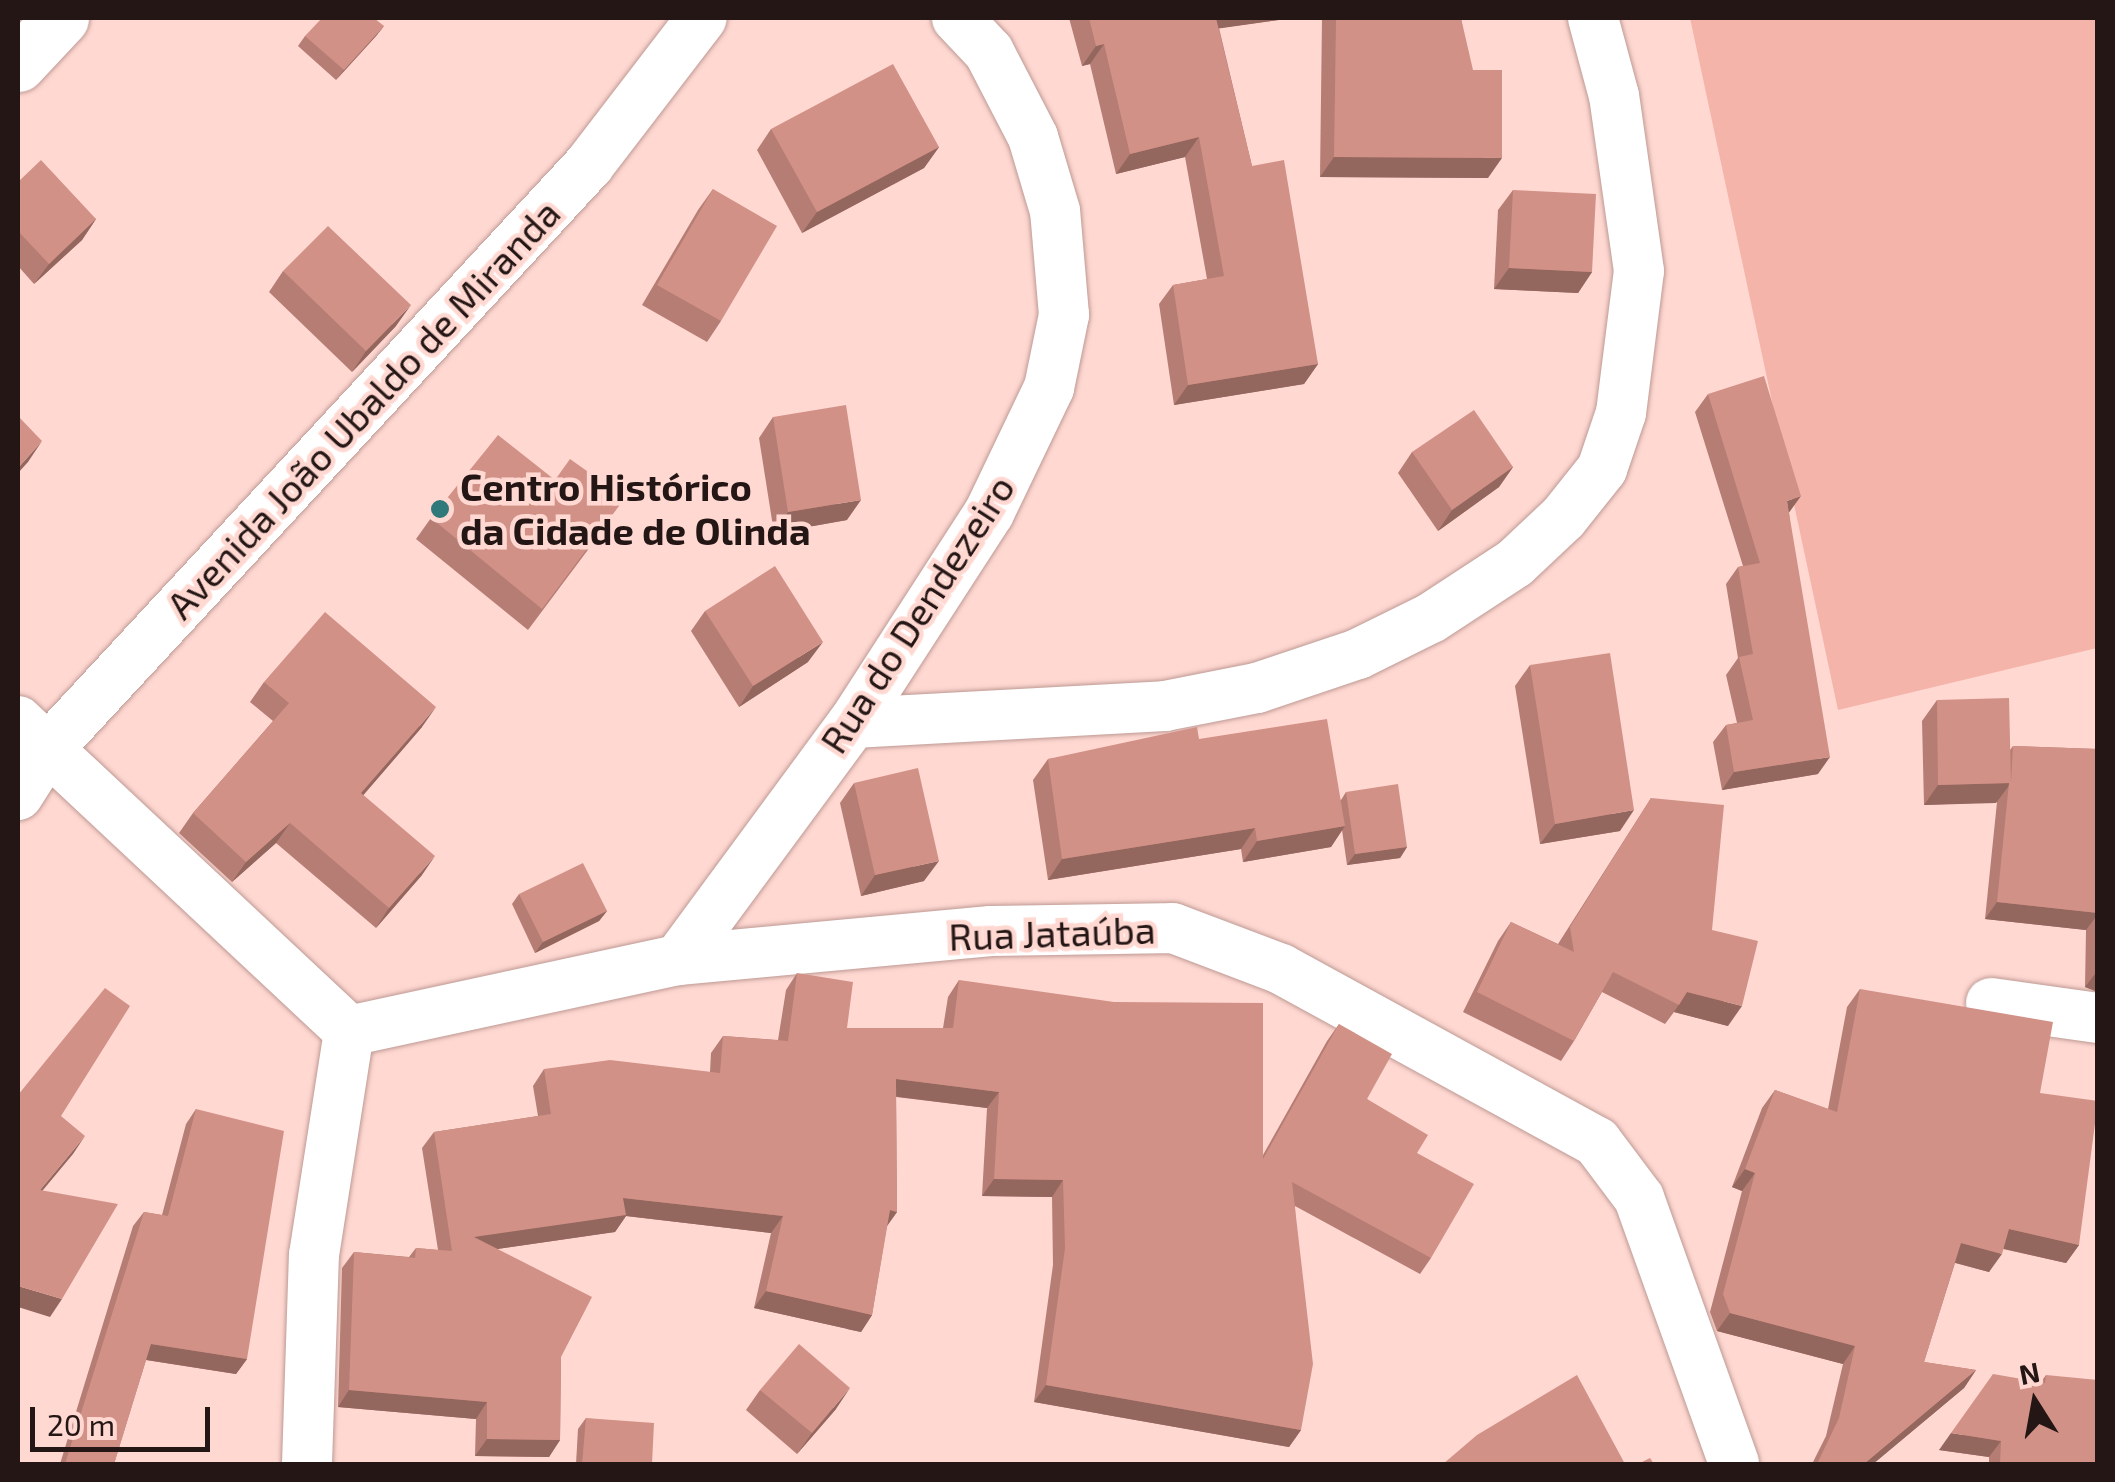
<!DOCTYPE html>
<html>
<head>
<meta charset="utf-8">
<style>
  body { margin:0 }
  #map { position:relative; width:2115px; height:1482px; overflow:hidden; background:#ffd8d2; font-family:"Exo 2",sans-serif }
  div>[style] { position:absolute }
  .green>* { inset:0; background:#f5b4aa }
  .roads { filter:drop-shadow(0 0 2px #be9a94) drop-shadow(0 0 2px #be9a94) }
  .street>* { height:50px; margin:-25px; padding:0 25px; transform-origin:25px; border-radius:25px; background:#fff }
  .secondary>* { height:55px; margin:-27.5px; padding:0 27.5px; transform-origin:27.5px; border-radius:27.5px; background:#fff }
  .wall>* { inset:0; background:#b57d74 }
  .shaded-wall>* { inset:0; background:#93665e }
  .building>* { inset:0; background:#d29187 }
  .dots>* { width:28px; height:28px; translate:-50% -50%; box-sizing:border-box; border:5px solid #ffd8d2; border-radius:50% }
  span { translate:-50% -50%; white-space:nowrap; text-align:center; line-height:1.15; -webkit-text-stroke:9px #ffd8d2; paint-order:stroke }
  .street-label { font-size:38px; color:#231614 }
  .poi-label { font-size:38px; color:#231614; font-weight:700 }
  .left { translate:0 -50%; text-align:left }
  .frame { position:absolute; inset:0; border:20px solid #231614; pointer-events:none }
  .north { position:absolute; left:1985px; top:1352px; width:100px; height:100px; -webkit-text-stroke:8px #ffd8d2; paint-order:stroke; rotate:349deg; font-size:28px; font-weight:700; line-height:40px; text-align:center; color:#231614 }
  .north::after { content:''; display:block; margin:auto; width:35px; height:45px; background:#231614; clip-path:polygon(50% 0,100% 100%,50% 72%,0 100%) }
  .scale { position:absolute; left:30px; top:1407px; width:180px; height:45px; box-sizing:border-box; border:5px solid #231614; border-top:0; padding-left:12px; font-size:30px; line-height:35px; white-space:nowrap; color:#231614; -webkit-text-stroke:8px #ffd8d2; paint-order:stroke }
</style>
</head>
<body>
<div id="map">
  <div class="green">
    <i style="clip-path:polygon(1690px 18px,2097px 18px,2097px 648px,1838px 710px)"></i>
  </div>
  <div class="roads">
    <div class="street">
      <i style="left:18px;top:721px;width:453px;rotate:43.1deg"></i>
      <i style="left:853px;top:723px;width:312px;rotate:-3.1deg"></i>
      <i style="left:1165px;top:706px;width:94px;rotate:-11.1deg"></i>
      <i style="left:1257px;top:688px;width:107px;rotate:-18.6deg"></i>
      <i style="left:1358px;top:654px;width:81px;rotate:-26.3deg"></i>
      <i style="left:1431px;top:618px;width:100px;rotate:-33.2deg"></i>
      <i style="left:1515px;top:563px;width:66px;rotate:-43.2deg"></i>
      <i style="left:1563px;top:518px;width:63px;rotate:-51.5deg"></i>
      <i style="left:1602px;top:469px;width:59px;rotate:-71.3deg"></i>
      <i style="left:1621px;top:413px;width:143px;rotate:-82.8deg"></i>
      <i style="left:1639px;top:271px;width:177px;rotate:-98.1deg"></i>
      <i style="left:1614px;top:96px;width:81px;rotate:-105.1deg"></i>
      <i style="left:18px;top:795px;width:52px;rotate:-57.5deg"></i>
      <i style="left:46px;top:751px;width:799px;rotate:-47.18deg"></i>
      <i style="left:589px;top:165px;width:185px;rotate:-52.5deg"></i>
      <i style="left:678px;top:960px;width:295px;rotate:-53.6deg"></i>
      <i style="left:853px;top:723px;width:250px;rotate:-57.1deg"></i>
      <i style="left:989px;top:513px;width:139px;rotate:-64.4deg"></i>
      <i style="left:1049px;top:388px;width:75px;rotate:-78.4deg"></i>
      <i style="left:1064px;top:315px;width:104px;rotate:-94.9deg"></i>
      <i style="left:1055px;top:211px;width:77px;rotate:-106.6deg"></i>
      <i style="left:1033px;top:137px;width:96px;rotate:-117.4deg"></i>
      <i style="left:989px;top:52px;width:47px;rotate:-133.3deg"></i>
      <i style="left:1991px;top:1003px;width:108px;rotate:8deg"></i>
      <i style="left:349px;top:1031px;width:337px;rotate:-12.2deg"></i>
      <i style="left:678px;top:960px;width:314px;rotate:-5.3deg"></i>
      <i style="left:991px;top:931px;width:182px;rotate:-0.9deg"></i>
      <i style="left:1173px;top:928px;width:116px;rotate:20.8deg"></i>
      <i style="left:1281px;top:969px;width:360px;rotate:28.7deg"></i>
      <i style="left:1597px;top:1142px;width:70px;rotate:53.1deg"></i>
      <i style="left:1639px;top:1198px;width:282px;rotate:70.3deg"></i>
      <i style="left:307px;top:1464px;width:209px;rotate:-88.1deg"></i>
      <i style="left:314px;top:1255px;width:227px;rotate:-81.1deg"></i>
    </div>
    <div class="secondary">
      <i style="left:18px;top:64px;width:63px;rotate:-46.9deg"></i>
    </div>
  </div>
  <div class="wall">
    <i style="clip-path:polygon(1069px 18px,1293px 18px,1219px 28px,1252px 166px,1318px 364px,1304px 384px,1174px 405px,1159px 304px,1173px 285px,1207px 279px,1185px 157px,1116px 174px,1090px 64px,1082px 66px)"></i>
    <i style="clip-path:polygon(1322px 18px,1461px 18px,1488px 178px,1320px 177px)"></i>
    <i style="clip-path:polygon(384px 26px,376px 36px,336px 80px,298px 46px,305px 36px)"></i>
    <i style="clip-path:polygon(771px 129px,939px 147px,924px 168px,802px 233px,757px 150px)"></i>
    <i style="clip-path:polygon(18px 182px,96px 219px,82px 240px,34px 284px,18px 266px)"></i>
    <i style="clip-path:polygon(713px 189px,721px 321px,707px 342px,642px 305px,698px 210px)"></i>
    <i style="clip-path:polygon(1513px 190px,1592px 272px,1578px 293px,1494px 289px,1498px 210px)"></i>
    <i style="clip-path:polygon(283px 271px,396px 326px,352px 372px,269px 292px)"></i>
    <i style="clip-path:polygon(1708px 394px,1789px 513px,1818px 774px,1722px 790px,1713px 742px,1726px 725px,1737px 723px,1726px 675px,1738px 658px,1726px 584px,1738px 567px,1743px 566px,1695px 412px)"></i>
    <i style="clip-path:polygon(773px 417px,847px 520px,774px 533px,759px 438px)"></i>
    <i style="clip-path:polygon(1412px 452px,1513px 467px,1499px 487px,1438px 531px,1398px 473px)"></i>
    <i style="clip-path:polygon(555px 480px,611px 519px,528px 630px,416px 539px,431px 518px)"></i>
    <i style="clip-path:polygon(705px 611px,808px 662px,739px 707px,691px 631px)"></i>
    <i style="clip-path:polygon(1530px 665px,1620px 831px,1540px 844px,1515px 686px)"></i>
    <i style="clip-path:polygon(264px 682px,422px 727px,363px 795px,422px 875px,376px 928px,276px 843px,232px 882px,179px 833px,193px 813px,273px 721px,250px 702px)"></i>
    <i style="clip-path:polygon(1937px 700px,2010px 750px,2013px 746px,2098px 749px,2098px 992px,2085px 987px,2086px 930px,1985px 919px,1997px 802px,1924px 805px,1922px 721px)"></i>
    <i style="clip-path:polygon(1199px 739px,1341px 800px,1346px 792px,1407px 847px,1400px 858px,1347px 865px,1342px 830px,1331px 847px,1243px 862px,1241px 849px,1048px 880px,1033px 780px,1048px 759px)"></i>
    <i style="clip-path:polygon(854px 783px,924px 881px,861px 896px,840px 803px)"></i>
    <i style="clip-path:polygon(1651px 798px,1712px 930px,1728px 1026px,1674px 1012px,1665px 1024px,1602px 992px,1574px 1041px,1561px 1061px,1463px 1012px,1498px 941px,1511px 922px,1558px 944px)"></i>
    <i style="clip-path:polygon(519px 894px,607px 911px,599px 921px,535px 953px,512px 904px)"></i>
    <i style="clip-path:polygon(797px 973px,847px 1028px,943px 1028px,948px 997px,959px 980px,1263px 1155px,1327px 1041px,1339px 1024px,1367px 1099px,1417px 1153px,1431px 1258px,1420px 1274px,1295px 1206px,1301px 1430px,1289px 1447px,1034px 1402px,1053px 1265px,1052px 1197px,982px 1196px,987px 1108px,896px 1097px,897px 1212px,887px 1225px,872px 1315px,861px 1332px,754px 1308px,771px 1233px,626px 1216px,615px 1232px,497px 1249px,561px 1357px,560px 1440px,549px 1457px,475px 1456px,476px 1419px,338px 1407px,342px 1268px,354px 1252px,409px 1257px,416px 1248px,438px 1250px,422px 1148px,434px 1132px,538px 1116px,533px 1086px,544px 1069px,710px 1072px,711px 1053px,723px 1036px,778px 1040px,786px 990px)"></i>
    <i style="clip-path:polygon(1860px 989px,2040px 1093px,2079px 1245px,2066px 1263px,2003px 1249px,1989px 1272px,1955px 1263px,1924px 1362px,1976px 1370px,1964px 1388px,1873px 1464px,1812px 1464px,1826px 1436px,1843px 1364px,1717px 1331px,1710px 1312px,1742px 1191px,1732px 1187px,1762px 1108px,1775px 1090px,1828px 1109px,1847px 1007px)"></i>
    <i style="clip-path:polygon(196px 1109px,247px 1359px,236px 1374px,146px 1360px,114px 1464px,60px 1464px,133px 1226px,144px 1212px,162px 1215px,186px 1124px)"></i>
    <i style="clip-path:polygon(2046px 1375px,2098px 1464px,1989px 1464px,1989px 1457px,1939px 1450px,2041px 1382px)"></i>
    <i style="clip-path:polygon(760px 1390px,836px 1409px,797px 1454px,746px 1410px)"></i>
    <i style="clip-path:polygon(586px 1418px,652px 1464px,576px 1464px,578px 1429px)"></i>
  </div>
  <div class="shaded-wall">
    <i style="clip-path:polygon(1210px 18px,1293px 18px,1201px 31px)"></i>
    <i style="clip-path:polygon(384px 26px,376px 36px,336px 80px,344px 70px)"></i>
    <i style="clip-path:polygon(1104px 44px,1090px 64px,1082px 66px,1096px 46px)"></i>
    <i style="clip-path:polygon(1199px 137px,1185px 157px,1116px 174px,1130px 154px)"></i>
    <i style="clip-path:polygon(939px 147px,924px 168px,802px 233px,817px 212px)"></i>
    <i style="clip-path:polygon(1334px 157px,1502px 158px,1488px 178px,1320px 177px)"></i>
    <i style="clip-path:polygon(96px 219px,82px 240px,34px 284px,49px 264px)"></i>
    <i style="clip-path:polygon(1509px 268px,1592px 272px,1578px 293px,1494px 289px)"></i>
    <i style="clip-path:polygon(411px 305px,396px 326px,352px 372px,366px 351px)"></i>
    <i style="clip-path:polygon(1318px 364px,1304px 384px,1174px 405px,1188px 385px)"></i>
    <i style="clip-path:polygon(42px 441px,28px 462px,18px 473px,18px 468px)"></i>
    <i style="clip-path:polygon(1513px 467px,1499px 487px,1438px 531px,1452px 510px)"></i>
    <i style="clip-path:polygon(1801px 496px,1788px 514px,1787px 501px)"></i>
    <i style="clip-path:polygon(861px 500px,847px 520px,774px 533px,788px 512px)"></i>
    <i style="clip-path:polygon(823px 642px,808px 662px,739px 707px,753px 686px)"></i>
    <i style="clip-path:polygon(436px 707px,422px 727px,348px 813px,361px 793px)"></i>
    <i style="clip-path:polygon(1830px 757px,1818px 774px,1722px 790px,1734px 772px)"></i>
    <i style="clip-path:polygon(2011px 783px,1996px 803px,1924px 805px,1938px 785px)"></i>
    <i style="clip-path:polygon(1634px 810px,1620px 831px,1540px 844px,1555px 824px)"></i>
    <i style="clip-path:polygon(290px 823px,276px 843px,232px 882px,246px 862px)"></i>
    <i style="clip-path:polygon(1345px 826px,1331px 847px,1243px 862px,1257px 841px)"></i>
    <i style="clip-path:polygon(1255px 828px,1241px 849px,1048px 880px,1062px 859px)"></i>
    <i style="clip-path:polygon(1407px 847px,1400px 858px,1347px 865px,1355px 854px)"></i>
    <i style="clip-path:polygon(435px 856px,422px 875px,376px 928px,389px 908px)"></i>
    <i style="clip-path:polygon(939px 861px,924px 881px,861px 896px,875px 875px)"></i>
    <i style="clip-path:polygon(1997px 902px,2098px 913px,2098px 914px,2086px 930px,1985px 919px)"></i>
    <i style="clip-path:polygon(607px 911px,599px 921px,535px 953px,543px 942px)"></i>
    <i style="clip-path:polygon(2098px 970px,2098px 992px,2085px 987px)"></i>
    <i style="clip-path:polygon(1687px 992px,1742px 1006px,1728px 1026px,1674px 1012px)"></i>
    <i style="clip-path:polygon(896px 1079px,999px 1092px,987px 1108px,884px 1095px)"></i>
    <i style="clip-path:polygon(85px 1136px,73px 1154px,28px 1208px,40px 1190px)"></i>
    <i style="clip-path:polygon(1745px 1169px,1755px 1173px,1742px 1191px,1732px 1187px)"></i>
    <i style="clip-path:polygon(994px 1179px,1063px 1180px,1052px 1197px,982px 1196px)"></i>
    <i style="clip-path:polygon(623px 1198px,783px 1216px,771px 1233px,626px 1216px,615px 1232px,463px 1254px,474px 1237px)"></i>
    <i style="clip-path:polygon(890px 1210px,897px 1212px,885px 1229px)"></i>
    <i style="clip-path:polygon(2009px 1229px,2079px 1245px,2066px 1263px,1996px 1247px)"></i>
    <i style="clip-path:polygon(1961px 1243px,2002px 1254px,1989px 1272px,1949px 1261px)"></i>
    <i style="clip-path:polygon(18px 1286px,62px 1299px,50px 1317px,18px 1307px)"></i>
    <i style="clip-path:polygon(766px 1291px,872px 1315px,861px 1332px,754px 1308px)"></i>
    <i style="clip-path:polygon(1730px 1313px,1855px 1346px,1843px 1364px,1717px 1331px)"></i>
    <i style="clip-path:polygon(151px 1344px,247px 1359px,236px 1374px,140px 1359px)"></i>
    <i style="clip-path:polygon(1976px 1370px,1964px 1388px,1873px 1464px,1864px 1464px)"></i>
    <i style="clip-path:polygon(1046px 1385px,1301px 1430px,1289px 1447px,1034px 1402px)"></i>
    <i style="clip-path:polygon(850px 1388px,836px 1409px,797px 1454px,812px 1433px)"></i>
    <i style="clip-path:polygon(349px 1390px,487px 1402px,476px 1419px,338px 1407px)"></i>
    <i style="clip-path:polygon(1951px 1433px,2001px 1441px,1989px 1457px,1939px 1450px)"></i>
    <i style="clip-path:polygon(487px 1439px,560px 1440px,549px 1457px,475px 1456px)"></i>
  </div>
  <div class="building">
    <i style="clip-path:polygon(322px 18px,374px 18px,384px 26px,344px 70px,305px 36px)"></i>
    <i style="clip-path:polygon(1089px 18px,1216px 18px,1252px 166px,1284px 160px,1318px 364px,1188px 385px,1173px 285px,1224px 276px,1199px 137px,1130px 154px,1104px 44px,1096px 46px)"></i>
    <i style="clip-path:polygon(1336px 18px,1461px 18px,1473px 70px,1502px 70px,1502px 158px,1334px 157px)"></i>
    <i style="clip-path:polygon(893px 64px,939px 147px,817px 212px,771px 129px)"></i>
    <i style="clip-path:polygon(41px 160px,96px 219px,49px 264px,18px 231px,18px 182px)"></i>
    <i style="clip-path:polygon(713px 189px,777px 226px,721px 321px,657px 285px)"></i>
    <i style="clip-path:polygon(1513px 190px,1596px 194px,1592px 272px,1509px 268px)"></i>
    <i style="clip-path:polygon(328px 226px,411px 305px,366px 351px,283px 271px)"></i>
    <i style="clip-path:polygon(1764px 376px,1801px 496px,1787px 501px,1830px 757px,1734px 772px,1726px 725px,1753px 720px,1739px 657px,1753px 654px,1738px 567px,1760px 563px,1708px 394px)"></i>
    <i style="clip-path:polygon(846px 405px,861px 500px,788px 512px,773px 417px)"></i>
    <i style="clip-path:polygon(1474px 410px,1513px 467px,1452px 510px,1412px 452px)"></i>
    <i style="clip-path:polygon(18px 416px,42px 441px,18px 468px)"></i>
    <i style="clip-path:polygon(498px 435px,555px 480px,570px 459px,625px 498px,542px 609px,431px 518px)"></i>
    <i style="clip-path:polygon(775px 566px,823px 642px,753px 686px,705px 611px)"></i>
    <i style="clip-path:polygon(325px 612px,436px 707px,361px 793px,435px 856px,389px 908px,290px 823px,246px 862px,193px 813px,289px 703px,264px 682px)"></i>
    <i style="clip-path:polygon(1610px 653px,1634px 810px,1555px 824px,1530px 665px)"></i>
    <i style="clip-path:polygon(2009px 698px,2011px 783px,1938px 785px,1937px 700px)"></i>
    <i style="clip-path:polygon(1327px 719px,1345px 826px,1257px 841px,1255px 828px,1062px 859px,1048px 759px,1197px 727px,1199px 739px)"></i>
    <i style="clip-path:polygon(2013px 746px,2098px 749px,2098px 913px,1997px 902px,2009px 783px,2011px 783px)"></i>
    <i style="clip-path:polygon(918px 768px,939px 861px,875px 875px,854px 783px)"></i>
    <i style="clip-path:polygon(1398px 784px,1407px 847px,1355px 854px,1346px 792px)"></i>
    <i style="clip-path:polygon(1651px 798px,1724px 805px,1712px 930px,1758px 941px,1742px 1006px,1687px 992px,1679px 1005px,1613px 972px,1574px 1041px,1477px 992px,1511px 922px,1574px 952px,1570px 927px)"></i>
    <i style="clip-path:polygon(583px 863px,607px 911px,543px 942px,519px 894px)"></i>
    <i style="clip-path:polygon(797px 973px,853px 982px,847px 1028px,953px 1028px,959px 980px,1114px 1002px,1263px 1003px,1263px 1159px,1339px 1024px,1392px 1054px,1367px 1099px,1428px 1135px,1417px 1153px,1474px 1184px,1431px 1258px,1292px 1182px,1313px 1364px,1301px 1430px,1046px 1385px,1065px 1248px,1063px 1180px,994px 1179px,999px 1092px,896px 1079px,897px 1212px,890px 1210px,872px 1315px,766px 1291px,783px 1216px,623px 1198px,626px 1215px,474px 1237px,592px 1297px,561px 1357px,560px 1440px,487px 1439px,487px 1402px,349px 1390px,354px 1252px,415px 1258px,416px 1248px,452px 1251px,434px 1132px,551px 1114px,544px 1069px,610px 1060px,720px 1073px,723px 1036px,788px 1041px)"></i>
    <i style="clip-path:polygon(105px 988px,130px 1006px,61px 1116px,85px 1136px,40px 1190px,118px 1204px,62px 1299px,18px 1286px,18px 1095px)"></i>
    <i style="clip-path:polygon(1860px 989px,2053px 1022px,2040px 1093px,2098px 1101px,2079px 1245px,2009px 1229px,2002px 1254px,1961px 1243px,1924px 1362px,1976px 1370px,1864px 1464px,1817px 1464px,1839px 1418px,1855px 1346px,1730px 1313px,1723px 1294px,1755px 1173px,1745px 1169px,1775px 1090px,1837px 1112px)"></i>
    <i style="clip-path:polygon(196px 1109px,284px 1131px,247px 1359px,151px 1344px,114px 1464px,65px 1464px,144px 1212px,168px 1216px)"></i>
    <i style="clip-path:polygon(799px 1344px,850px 1388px,812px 1433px,760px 1390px)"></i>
    <i style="clip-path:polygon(1993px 1374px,2045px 1383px,2046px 1375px,2098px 1380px,2098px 1464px,2000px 1464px,2001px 1441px,1951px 1433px)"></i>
    <i style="clip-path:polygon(1577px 1375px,1625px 1464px,1443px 1464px,1477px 1435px)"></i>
    <i style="clip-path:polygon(586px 1418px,654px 1423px,652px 1464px,582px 1464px)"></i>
    <i style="clip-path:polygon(1650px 1458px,1654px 1464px,1638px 1464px)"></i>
  </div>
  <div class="dots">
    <i style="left:440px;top:509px;background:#2f797a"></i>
  </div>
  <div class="street-label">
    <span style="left:363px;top:409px;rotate:-47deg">Avenida João Ubaldo de Miranda</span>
    <span style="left:917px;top:614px;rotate:-57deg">Rua do Dendezeiro</span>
    <span style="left:1052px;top:933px;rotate:-2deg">Rua Jataúba</span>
  </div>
  <div class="poi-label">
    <span class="left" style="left:460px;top:509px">Centro Histórico<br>da Cidade de Olinda</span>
  </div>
  <div class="frame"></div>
  <div class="north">N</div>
  <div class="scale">20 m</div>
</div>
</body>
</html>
